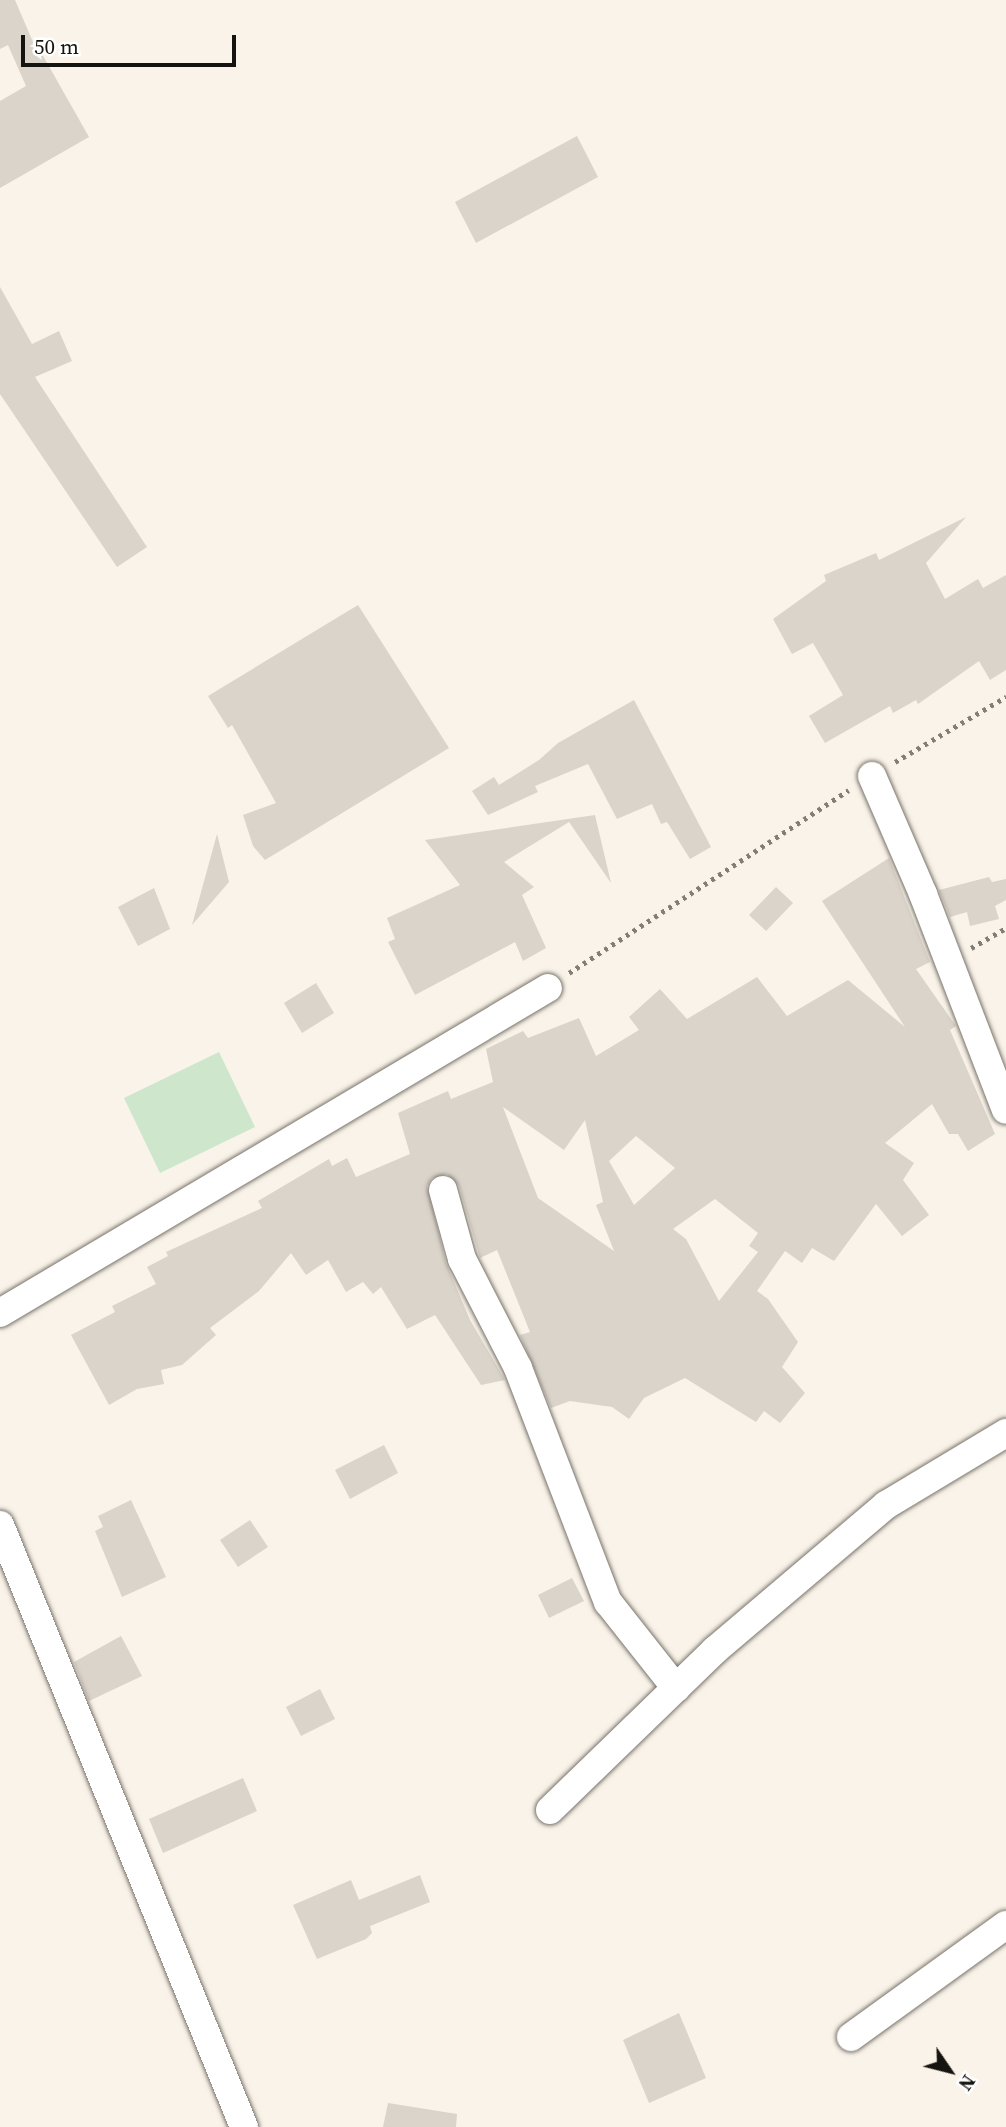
<!DOCTYPE html>
<html>
<head>
<meta charset="utf-8">
<style>
  body { margin:0 }
  #map { position:relative; width:1006px; height:2127px; overflow:hidden; background:#f9f3e9; font-family:"Source Serif 4",serif }
  div>[style] { position:absolute }
  .green>* { inset:0; background:#cde6cc }
  .building>* { inset:0; background:#dad4cb }
  .path>* { height:4.5px; margin-top:-2.25px; transform-origin:0; background:repeating-linear-gradient(90deg,#827e77 0 3.5px,transparent 0 8.5px) }
  .roads { filter:drop-shadow(0 0 2px #79736b) drop-shadow(0 0 2px #79736b) }
  .minor>* { height:28px; margin:-14px; padding:0 14px; transform-origin:14px; border-radius:14px; background:#fff }
  span { translate:-50% -50%; white-space:nowrap; text-align:center; line-height:1.15; -webkit-text-stroke:5px #fff; paint-order:stroke }
  .north { position:absolute; left:915px; top:2036px; width:70px; height:70px; -webkit-text-stroke:5px #fff; paint-order:stroke; rotate:125deg; font-size:19px; font-weight:700; line-height:28px; text-align:center; color:#161410 }
  .north::after { content:''; display:block; margin:auto; width:24px; height:32px; background:#161410; clip-path:polygon(50% 0,100% 100%,50% 72%,0 100%) }
  .scale { position:absolute; left:21px; top:35px; width:215px; height:32px; box-sizing:border-box; border:4px solid #161410; border-top:0; padding-left:9px; font-size:21px; line-height:24px; white-space:nowrap; color:#161410; -webkit-text-stroke:5px #fff; paint-order:stroke }
</style>
</head>
<body>
<div id="map">
  <div class="green">
    <i style="clip-path:polygon(219px 1052px,255px 1127px,160px 1173px,124px 1098px)"></i>
  </div>
  <div class="building">
    <i style="clip-path:polygon(0 0,15px 0,39px 56px,42px 54px,89px 137px,0 188px,0 101px,26px 86px,8px 45px,0 49px)"></i>
    <i style="clip-path:polygon(577px 136px,598px 177px,476px 243px,455px 202px)"></i>
    <i style="clip-path:polygon(0 287px,32px 344px,59px 331px,72px 361px,35px 377px,147px 547px,117px 567px,0 394px)"></i>
    <i style="clip-path:polygon(966px 517px,926px 563px,945px 599px,978px 579px,983px 588px,1006px 575px,1006px 670px,990px 680px,979px 661px,918px 704px,916px 700px,893px 713px,890px 706px,825px 743px,809px 716px,843px 695px,813px 643px,792px 654px,773px 619px,826px 581px,824px 575px,876px 553px,879px 560px)"></i>
    <i style="clip-path:polygon(358px 605px,449px 748px,265px 860px,253px 846px,243px 815px,276px 803px,232px 725px,228px 728px,208px 696px)"></i>
    <i style="clip-path:polygon(634px 700px,711px 847px,690px 859px,667px 822px,661px 824px,652px 804px,617px 819px,588px 764px,535px 786px,538px 792px,488px 815px,472px 791px,494px 777px,499px 785px,539px 760px,558px 743px)"></i>
    <i style="clip-path:polygon(595px 815px,611px 883px,569px 822px,504px 862px,534px 887px,522px 895px,546px 948px,523px 961px,515px 942px,415px 995px,388px 942px,395px 939px,387px 918px,460px 885px,425px 840px)"></i>
    <i style="clip-path:polygon(217px 834px,229px 882px,192px 925px)"></i>
    <i style="clip-path:polygon(evenodd,889px 858px,930px 962px,916px 969px,956px 1026px,950px 1030px,995px 1134px,968px 1151px,958px 1134px,949px 1134px,932px 1104px,885px 1143px,914px 1163px,903px 1180px,929px 1215px,902px 1236px,876px 1204px,834px 1261px,812px 1248px,802px 1263px,785px 1251px,757px 1291px,768px 1299px,798px 1342px,782px 1367px,805px 1393px,780px 1423px,764px 1411px,756px 1422px,685px 1378px,644px 1398px,629px 1419px,612px 1407px,570px 1401px,551px 1408px,520px 1335px,530px 1332px,497px 1250px,480px 1258px,459px 1186px,447px 1174px,432px 1178px,427px 1186px,446px 1263px,470px 1320px,505px 1380px,481px 1385px,435px 1315px,407px 1329px,381px 1287px,373px 1294px,363px 1282px,346px 1292px,328px 1260px,306px 1275px,291px 1253px,259px 1291px,210px 1328px,216px 1335px,182px 1365px,161px 1370px,164px 1384px,137px 1389px,109px 1405px,71px 1335px,115px 1312px,112px 1306px,156px 1284px,147px 1267px,168px 1256px,166px 1252px,262px 1208px,258px 1201px,329px 1159px,332px 1166px,347px 1158px,356px 1177px,410px 1154px,398px 1113px,448px 1091px,451px 1099px,493px 1082px,486px 1049px,523px 1031px,528px 1038px,579px 1018px,596px 1056px,639px 1030px,629px 1017px,660px 989px,687px 1019px,757px 977px,787px 1016px,848px 980px,905px 1027px,822px 901px,889px 858px,503px 1107px,564px 1150px,585px 1120px,603px 1202px,596px 1205px,614px 1251px,538px 1198px,503px 1107px,889px 858px,636px 1136px,675px 1168px,634px 1205px,609px 1161px,636px 1136px,889px 858px,715px 1199px,758px 1233px,749px 1246px,758px 1252px,719px 1301px,686px 1239px,673px 1229px,715px 1199px)"></i>
    <i style="clip-path:polygon(989px 877px,992px 882px,1006px 879px,1006px 900px,995px 906px,999px 919px,970px 926px,967px 912px,950px 917px,939px 890px)"></i>
    <i style="clip-path:polygon(776px 887px,793px 903px,766px 931px,749px 915px)"></i>
    <i style="clip-path:polygon(154px 888px,170px 929px,138px 946px,118px 907px)"></i>
    <i style="clip-path:polygon(316px 983px,334px 1013px,302px 1033px,284px 1003px)"></i>
    <i style="clip-path:polygon(384px 1445px,398px 1473px,350px 1499px,335px 1470px)"></i>
    <i style="clip-path:polygon(131px 1500px,166px 1577px,122px 1597px,95px 1531px,103px 1527px,98px 1516px)"></i>
    <i style="clip-path:polygon(250px 1520px,268px 1547px,238px 1567px,220px 1540px)"></i>
    <i style="clip-path:polygon(572px 1578px,584px 1601px,549px 1618px,538px 1595px)"></i>
    <i style="clip-path:polygon(121px 1636px,142px 1676px,89px 1701px,74px 1662px)"></i>
    <i style="clip-path:polygon(320px 1689px,335px 1719px,301px 1736px,286px 1707px)"></i>
    <i style="clip-path:polygon(243px 1778px,257px 1811px,163px 1853px,149px 1819px)"></i>
    <i style="clip-path:polygon(420px 1875px,430px 1902px,370px 1926px,372px 1933px,366px 1939px,317px 1959px,293px 1905px,351px 1880px,359px 1900px)"></i>
    <i style="clip-path:polygon(679px 2013px,706px 2078px,649px 2103px,623px 2040px)"></i>
    <i style="clip-path:polygon(388px 2103px,457px 2114px,456px 2127px,383px 2127px)"></i>
  </div>
  <div class="path">
    <i style="left:895px;top:762px;width:129px;rotate:-30.4deg"></i>
    <i style="left:971px;top:948px;width:40px;rotate:-29.7deg"></i>
    <i style="left:569px;top:973px;width:334px;rotate:-33.2deg"></i>
  </div>
  <div class="roads">
    <div class="minor">
      <i style="left:872px;top:776px;width:129px;rotate:66.6deg"></i>
      <i style="left:923px;top:894px;width:231px;rotate:69deg"></i>
      <i style="left:443px;top:1190px;width:72px;rotate:74.6deg"></i>
      <i style="left:462px;top:1259px;width:123px;rotate:62.8deg"></i>
      <i style="left:518px;top:1368px;width:251px;rotate:69deg"></i>
      <i style="left:608px;top:1602px;width:110px;rotate:51.7deg"></i>
      <i style="left:0;top:1313px;width:637px;rotate:-30.67deg"></i>
      <i style="left:0;top:1525px;width:650px;rotate:67.94deg"></i>
      <i style="left:550px;top:1810px;width:230px;rotate:-44.1deg"></i>
      <i style="left:715px;top:1650px;width:224px;rotate:-40.3deg"></i>
      <i style="left:886px;top:1505px;width:140px;rotate:-31deg"></i>
      <i style="left:851px;top:2037px;width:191px;rotate:-35.9deg"></i>
    </div>
  </div>
  <div class="north">N</div>
  <div class="scale">50 m</div>
</div>
</body>
</html>
